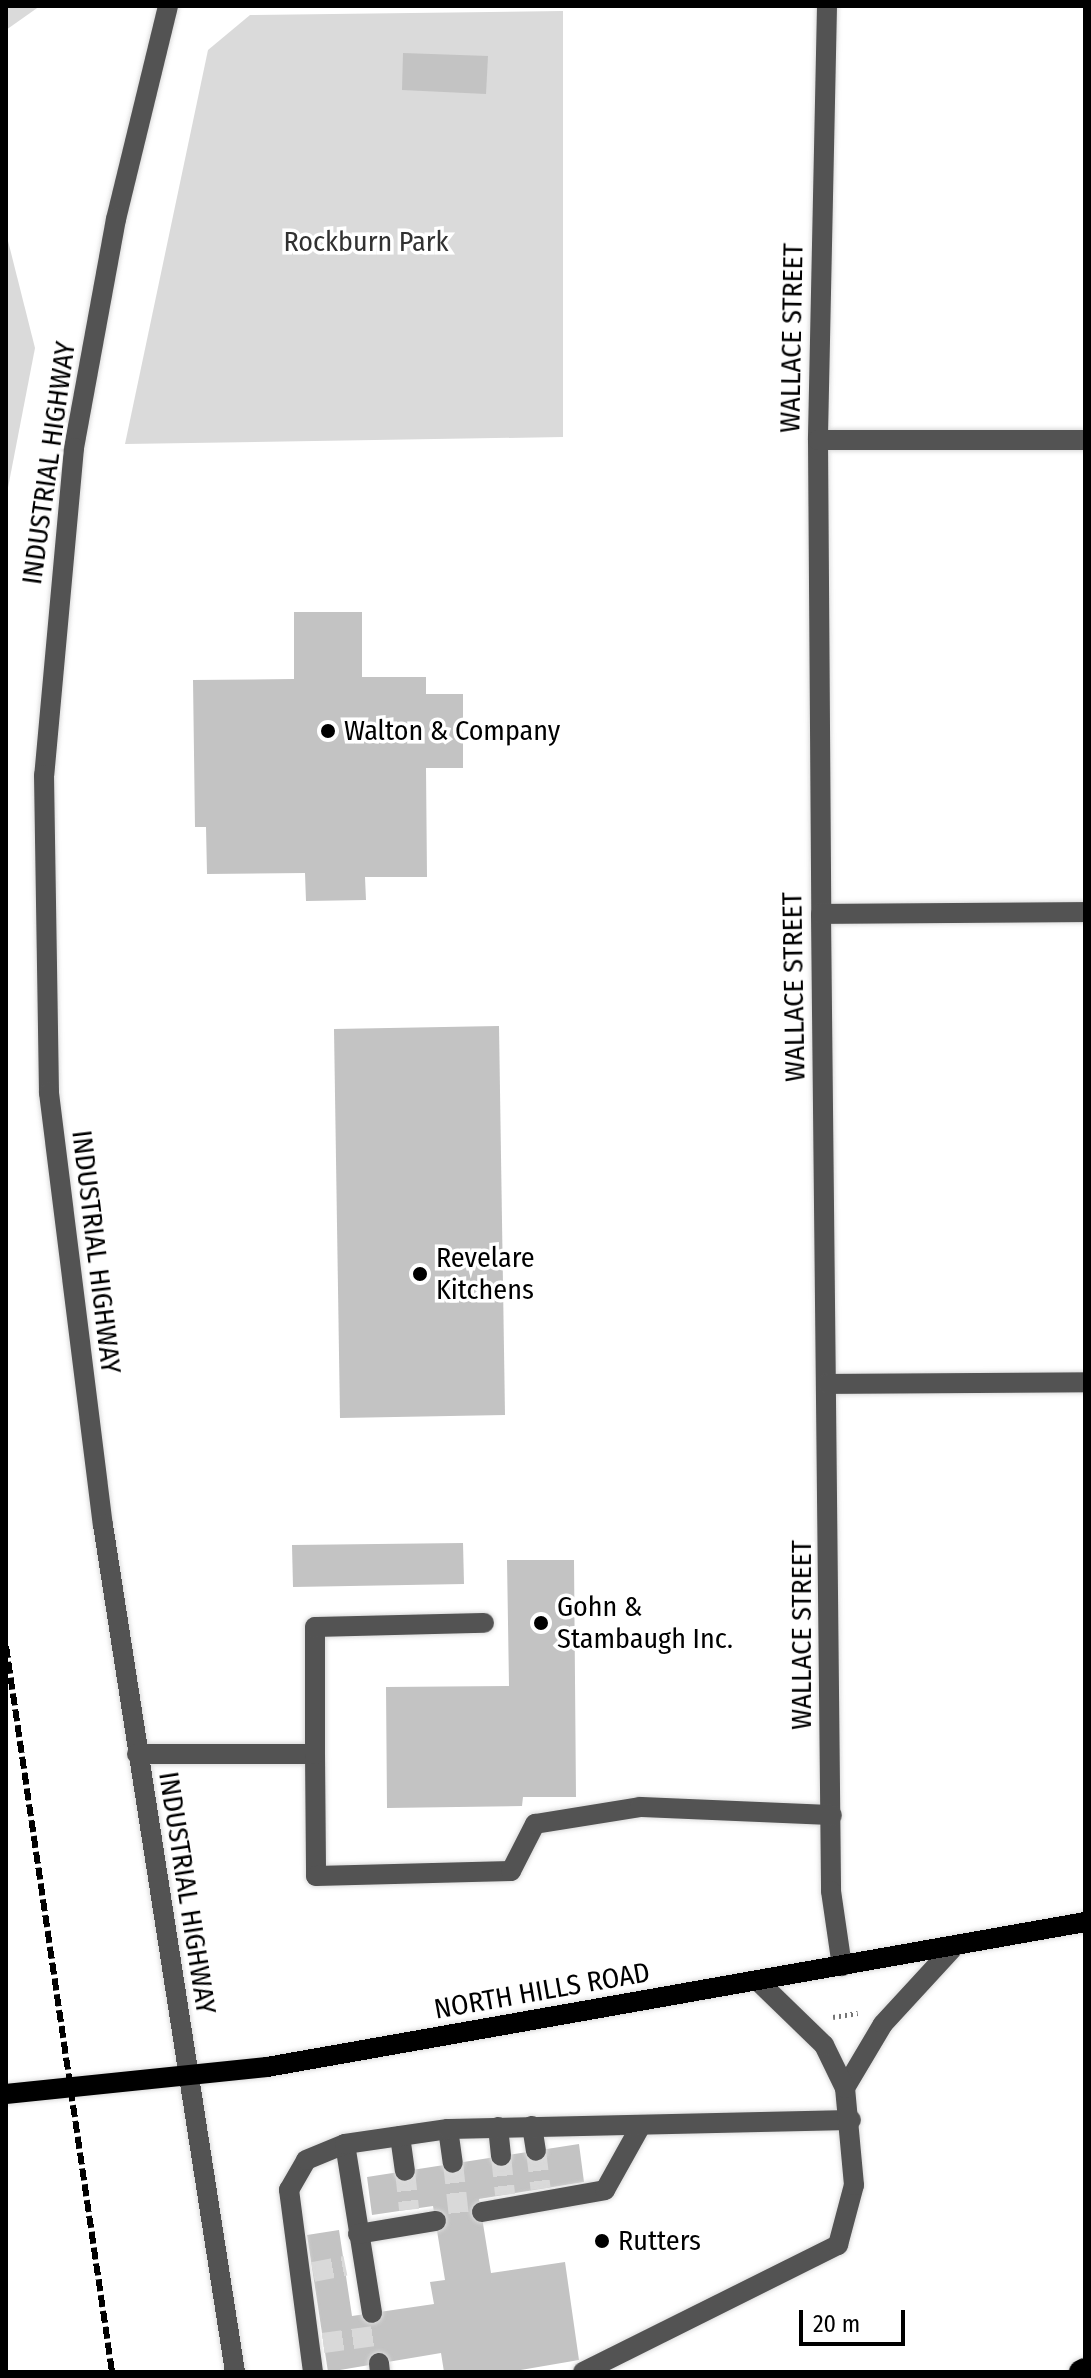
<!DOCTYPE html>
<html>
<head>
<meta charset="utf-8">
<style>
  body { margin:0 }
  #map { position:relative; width:1091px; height:2378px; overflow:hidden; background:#fff; font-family:"Fira Sans Condensed",sans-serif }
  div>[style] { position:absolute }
  .green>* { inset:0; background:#dadada }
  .building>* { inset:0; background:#c3c3c3 }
  .minor-tunnel>* { height:20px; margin-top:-10px; transform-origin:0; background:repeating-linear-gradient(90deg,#d9d9d9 0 20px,transparent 0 30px) }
  .path>* { height:5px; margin-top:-2.5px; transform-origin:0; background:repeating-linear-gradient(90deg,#757575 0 2px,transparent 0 6px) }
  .roads { filter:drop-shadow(0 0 2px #dbdbdb) drop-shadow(0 0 2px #dbdbdb) }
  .minor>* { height:20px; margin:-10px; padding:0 10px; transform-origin:10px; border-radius:10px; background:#535353 }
  .major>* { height:20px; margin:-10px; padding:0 10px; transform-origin:10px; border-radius:10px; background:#000 }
  .highway>* { height:24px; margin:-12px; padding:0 12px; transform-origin:12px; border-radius:12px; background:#000 }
  .rail>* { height:6px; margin-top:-3px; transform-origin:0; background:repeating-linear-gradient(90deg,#000 0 12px,transparent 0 16px) }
  .dots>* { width:22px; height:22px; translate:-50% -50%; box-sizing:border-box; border:4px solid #fff; border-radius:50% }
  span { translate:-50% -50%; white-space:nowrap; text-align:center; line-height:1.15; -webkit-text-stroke:7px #fff; paint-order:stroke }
  .park-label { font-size:28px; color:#313131 }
  .street-label { font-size:28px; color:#000 }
  .poi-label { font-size:28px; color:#000 }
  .left { translate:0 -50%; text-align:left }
  .frame { position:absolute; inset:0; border:8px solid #000; pointer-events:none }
  .scale { position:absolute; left:799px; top:2310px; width:106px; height:36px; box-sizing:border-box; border:4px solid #000; border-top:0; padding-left:10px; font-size:24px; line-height:28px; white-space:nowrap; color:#000; -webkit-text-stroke:6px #fff; paint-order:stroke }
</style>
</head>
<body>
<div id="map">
  <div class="green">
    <i style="clip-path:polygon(6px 6px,40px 6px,6px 30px)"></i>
    <i style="clip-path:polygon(563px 11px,563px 437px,125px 444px,208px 50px,250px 15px)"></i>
    <i style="clip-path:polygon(6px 233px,35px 348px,6px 498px)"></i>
  </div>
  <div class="building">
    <i style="clip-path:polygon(403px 53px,488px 56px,486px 94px,402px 90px)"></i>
    <i style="clip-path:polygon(294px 612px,362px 612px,362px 677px,426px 677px,426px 694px,463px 694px,463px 768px,426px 768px,427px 877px,365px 877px,366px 900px,306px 901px,305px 873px,207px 874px,206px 827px,195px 827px,193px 680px,294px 679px)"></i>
    <i style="clip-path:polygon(499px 1026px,505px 1415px,340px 1418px,334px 1029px)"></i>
    <i style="clip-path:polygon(463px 1543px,464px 1584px,293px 1587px,292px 1545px)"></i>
    <i style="clip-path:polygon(507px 1560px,574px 1560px,576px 1797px,523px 1797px,522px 1806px,387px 1808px,386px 1687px,509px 1686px)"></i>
    <i style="clip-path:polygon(579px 2144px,584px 2182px,479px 2199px,491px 2273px,565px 2262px,579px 2360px,509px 2372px,444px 2372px,441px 2353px,328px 2372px,307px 2235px,339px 2230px,352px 2316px,434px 2304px,430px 2282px,445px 2280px,433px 2206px,372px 2215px,367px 2177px)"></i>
  </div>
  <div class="minor-tunnel">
    <i style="left:536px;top:2151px;width:38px;rotate:83deg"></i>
    <i style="left:501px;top:2156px;width:39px;rotate:84deg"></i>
    <i style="left:453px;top:2163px;width:54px;rotate:83.7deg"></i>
    <i style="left:405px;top:2171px;width:39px;rotate:84deg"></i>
    <i style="left:313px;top:2272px;width:33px;rotate:-11deg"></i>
    <i style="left:323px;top:2343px;width:52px;rotate:-7.7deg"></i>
  </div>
  <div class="path">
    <i style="left:833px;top:2017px;width:25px;rotate:-9deg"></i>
  </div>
  <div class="roads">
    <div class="minor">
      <i style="left:168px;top:6px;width:219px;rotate:103.7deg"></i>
      <i style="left:116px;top:219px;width:233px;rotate:100.4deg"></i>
      <i style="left:74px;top:448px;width:328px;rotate:95.2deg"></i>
      <i style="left:44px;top:775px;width:318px;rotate:89.1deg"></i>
      <i style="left:49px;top:1093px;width:435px;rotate:82.9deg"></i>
      <i style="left:103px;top:1525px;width:857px;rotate:81.14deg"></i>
      <i style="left:827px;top:6px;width:434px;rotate:91.2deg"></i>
      <i style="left:818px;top:440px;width:474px;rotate:89.6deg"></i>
      <i style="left:821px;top:914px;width:977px;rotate:89.41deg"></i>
      <i style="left:831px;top:1891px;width:76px;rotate:81.7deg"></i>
      <i style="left:818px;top:440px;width:267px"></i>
      <i style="left:821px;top:914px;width:264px;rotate:-0.4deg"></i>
      <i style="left:828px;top:1384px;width:257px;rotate:-0.4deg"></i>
      <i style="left:137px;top:1754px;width:178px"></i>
      <i style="left:315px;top:1754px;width:122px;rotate:89.5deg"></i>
      <i style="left:316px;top:1876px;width:195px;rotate:-1.5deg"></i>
      <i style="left:511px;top:1871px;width:53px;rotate:-62.9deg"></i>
      <i style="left:535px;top:1824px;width:106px;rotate:-9.2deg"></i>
      <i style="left:640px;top:1807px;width:192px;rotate:2.4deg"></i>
      <i style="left:315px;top:1754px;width:127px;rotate:-90deg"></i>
      <i style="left:315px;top:1627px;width:169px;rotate:-1.4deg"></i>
      <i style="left:845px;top:2088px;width:74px;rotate:-59.3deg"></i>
      <i style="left:883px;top:2024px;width:102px;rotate:-47.4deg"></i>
      <i style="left:532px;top:2126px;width:25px;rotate:81deg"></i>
      <i style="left:498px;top:2127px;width:29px;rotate:84deg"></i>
      <i style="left:448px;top:2129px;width:34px;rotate:82deg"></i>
      <i style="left:400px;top:2136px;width:35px;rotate:82deg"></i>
      <i style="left:345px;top:2144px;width:171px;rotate:80.9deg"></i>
      <i style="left:482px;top:2212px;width:125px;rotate:-10.1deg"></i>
      <i style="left:605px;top:2190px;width:70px;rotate:-60.9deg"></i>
      <i style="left:358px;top:2234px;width:79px;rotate:-9.5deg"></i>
      <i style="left:379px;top:2363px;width:9px;rotate:84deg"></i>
      <i style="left:313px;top:2372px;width:184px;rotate:-97.5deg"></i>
      <i style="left:289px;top:2190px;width:34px;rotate:-60deg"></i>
      <i style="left:306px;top:2160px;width:42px;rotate:-22.3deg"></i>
      <i style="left:345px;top:2144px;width:104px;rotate:-8.3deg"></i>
      <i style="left:448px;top:2129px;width:403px;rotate:-1.3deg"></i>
      <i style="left:583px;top:2372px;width:285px;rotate:-26.5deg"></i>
      <i style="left:838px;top:2245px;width:62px;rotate:-75.1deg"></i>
      <i style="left:854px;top:2185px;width:97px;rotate:-95.3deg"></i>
      <i style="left:845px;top:2088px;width:48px;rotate:-116deg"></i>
      <i style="left:824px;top:2045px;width:92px;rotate:-135.9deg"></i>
    </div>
    <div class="major">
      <i style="left:6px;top:2094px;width:262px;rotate:-5.9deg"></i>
      <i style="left:267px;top:2067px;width:831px;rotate:-10.05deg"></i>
    </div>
    <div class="highway">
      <i style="left:1081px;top:2372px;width:4px;rotate:-27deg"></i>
    </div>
  </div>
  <div class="rail">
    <i style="left:6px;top:1646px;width:734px;rotate:81.69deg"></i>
  </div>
  <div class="dots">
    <i style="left:328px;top:731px;background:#000"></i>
    <i style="left:420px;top:1274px;background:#000"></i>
    <i style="left:541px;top:1623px;background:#000"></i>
    <i style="left:602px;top:2241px;background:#000"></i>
  </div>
  <div class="park-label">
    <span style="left:366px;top:242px">Rockburn Park</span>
  </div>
  <div class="street-label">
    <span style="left:792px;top:338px;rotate:-89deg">WALLACE STREET</span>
    <span style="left:49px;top:463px;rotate:-82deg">INDUSTRIAL HIGHWAY</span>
    <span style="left:794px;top:987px;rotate:-91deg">WALLACE STREET</span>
    <span style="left:96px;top:1252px;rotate:83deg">INDUSTRIAL HIGHWAY</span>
    <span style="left:802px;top:1635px;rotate:-90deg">WALLACE STREET</span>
    <span style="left:187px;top:1893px;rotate:81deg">INDUSTRIAL HIGHWAY</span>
    <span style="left:542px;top:1991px;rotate:-10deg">NORTH HILLS ROAD</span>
  </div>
  <div class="poi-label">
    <span class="left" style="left:344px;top:731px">Walton &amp; Company</span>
    <span class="left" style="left:436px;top:1274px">Revelare<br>Kitchens</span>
    <span class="left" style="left:557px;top:1623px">Gohn &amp;<br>Stambaugh Inc.</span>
    <span class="left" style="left:618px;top:2241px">Rutters</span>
  </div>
  <div class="frame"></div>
  <div class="scale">20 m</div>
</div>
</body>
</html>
